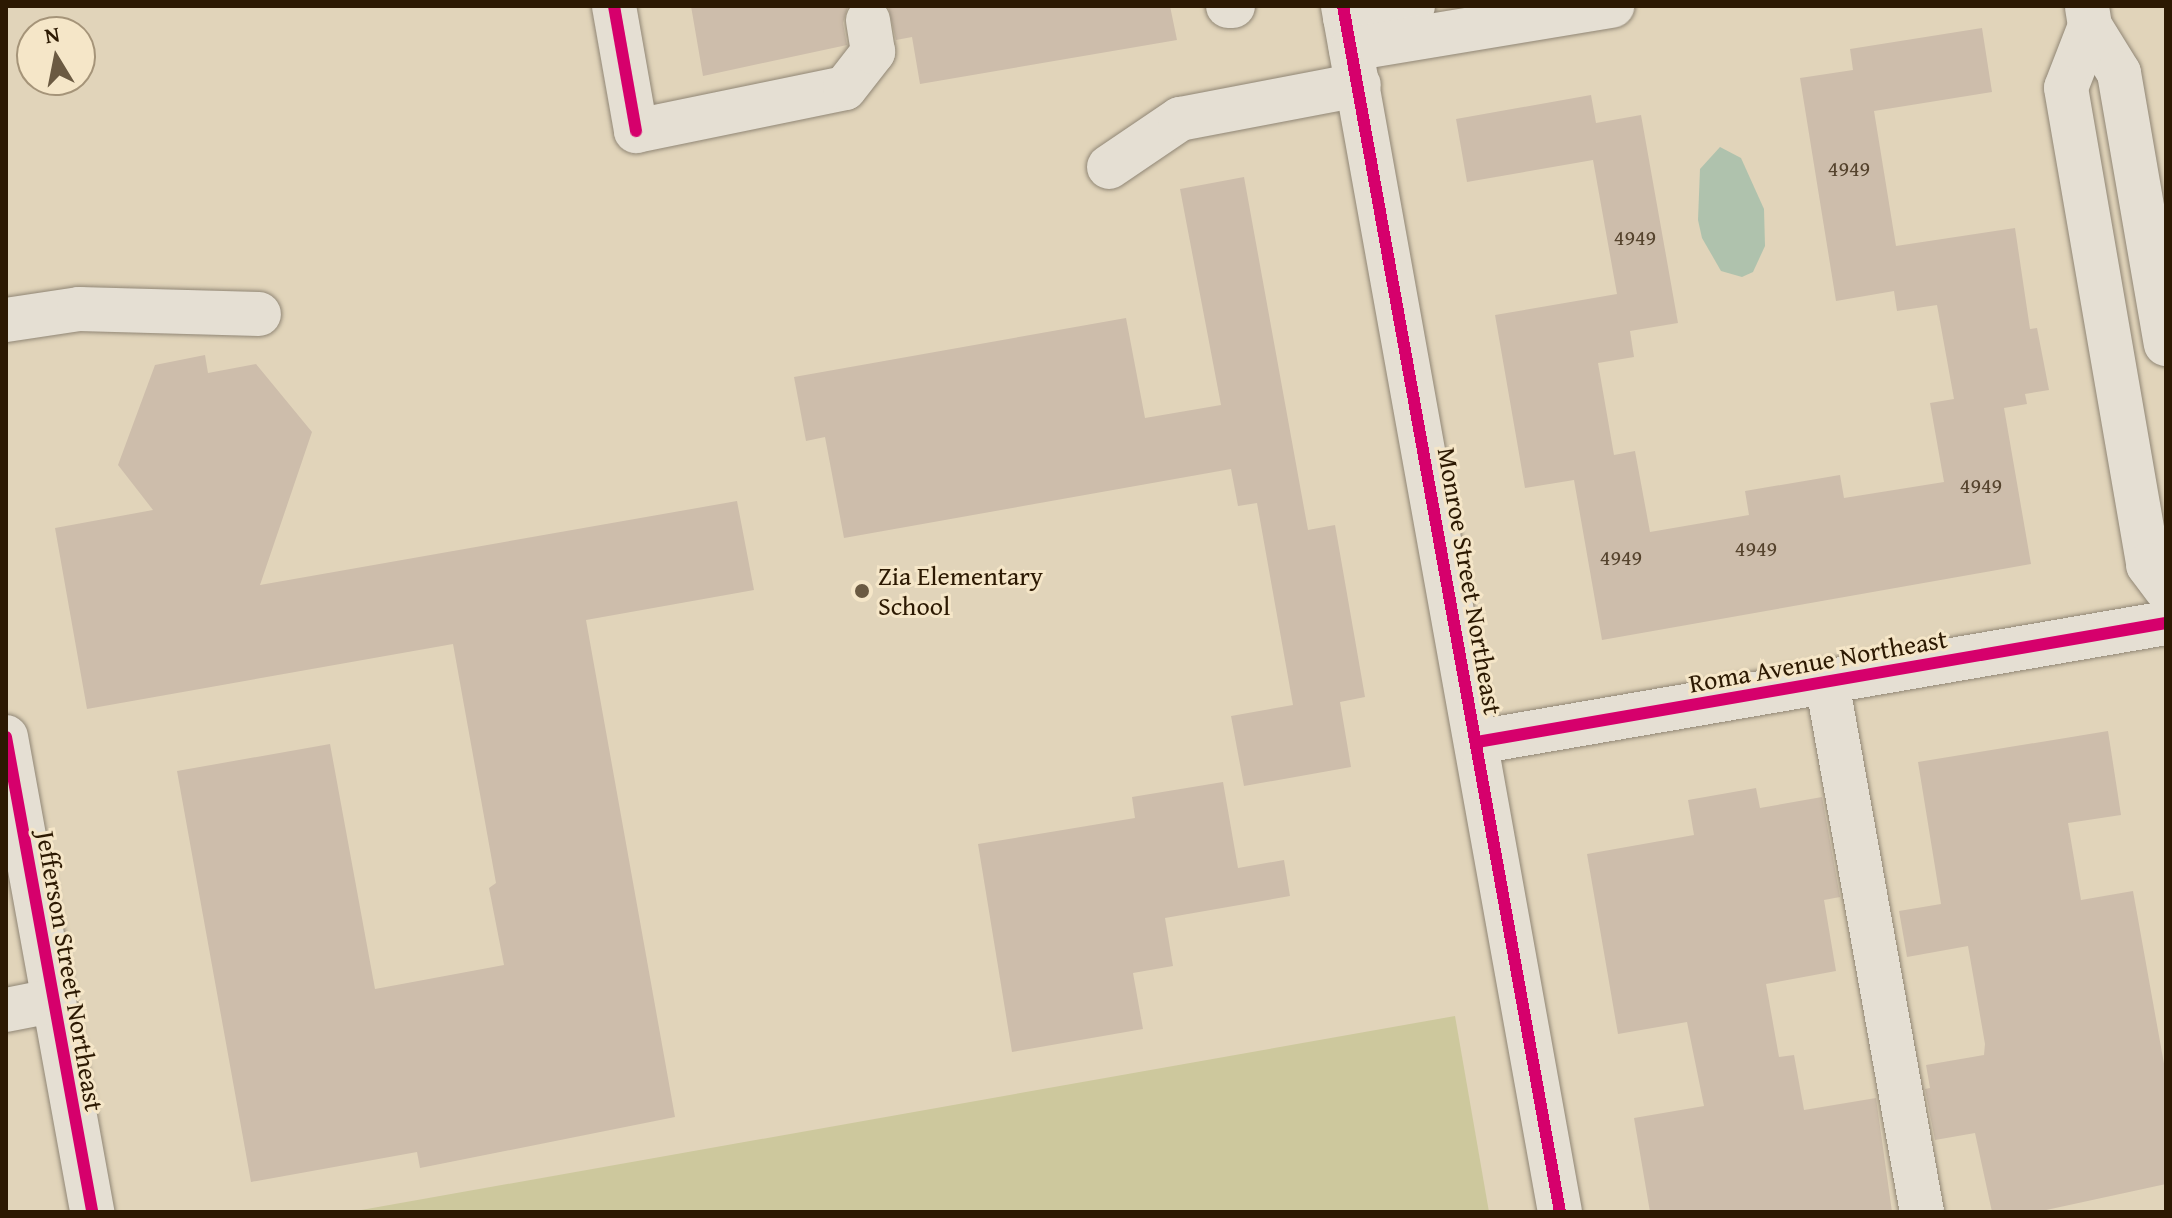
<!DOCTYPE html>
<html>
<head>
<meta charset="utf-8">
<style>
  body { margin:0 }
  #map { position:relative; width:2172px; height:1218px; overflow:hidden; background:#e1d4ba; font-family:"Gentium Book Plus",serif }
  div>[style] { position:absolute }
  .green>* { inset:0; background:#cdc89d }
  .water>* { inset:0; background:#afc2ad }
  .building>* { inset:0; background:#cdbdab }
  .roads { filter:drop-shadow(0 0 2px #908675) drop-shadow(0 0 2px #908675) }
  .minor>* { height:44px; margin:-22px; padding:0 22px; transform-origin:22px; border-radius:22px; background:#e5dfd3 }
  .cycleway>* { height:12px; margin:-6px; padding:0 6px; transform-origin:6px; border-radius:6px; background:#d6006c }
  .dots>* { width:22px; height:22px; translate:-50% -50%; box-sizing:border-box; border:4px solid #f5e6c8; border-radius:50% }
  span { translate:-50% -50%; white-space:nowrap; text-align:center; line-height:1.15; -webkit-text-stroke:6px #f5e6c8; paint-order:stroke }
  .number-label { font-size:22px; color:#55432d }
  .number-label span { -webkit-text-stroke-width:0 }
  .poi-label { font-size:26px; color:#2c1902 }
  .left { translate:0 -50%; text-align:left }
  .street-label { font-size:26px; color:#2c1902 }
  .frame { position:absolute; inset:0; border:8px solid #2c1902; pointer-events:none }
  .north { position:absolute; left:16px; top:16px; width:80px; height:80px; box-sizing:border-box; background:#f5e6c8; border:2px solid #a59479; border-radius:50%; rotate:350deg; font-size:22px; font-weight:700; line-height:32px; text-align:center; color:#2c1902 }
  .north::after { content:''; display:block; margin:auto; width:28px; height:36px; background:#6b5a42; clip-path:polygon(50% 0,100% 100%,50% 72%,0 100%) }
</style>
</head>
<body>
<div id="map">
  <div class="green">
    <i style="clip-path:polygon(1455px 1016px,1489px 1212px,350px 1212px)"></i>
  </div>
  <div class="water">
    <i style="clip-path:polygon(1720px 147px,1741px 158px,1764px 209px,1765px 246px,1753px 272px,1742px 277px,1721px 271px,1702px 238px,1698px 220px,1700px 169px)"></i>
  </div>
  <div class="building">
    <i style="clip-path:polygon(691px 6px,848px 6px,843px 23px,847px 45px,703px 76px)"></i>
    <i style="clip-path:polygon(888px 6px,1170px 6px,1177px 40px,920px 84px,912px 37px,896px 40px)"></i>
    <i style="clip-path:polygon(1982px 28px,1992px 92px,1874px 111px,1896px 246px,2015px 228px,2030px 329px,2037px 328px,2049px 390px,2025px 394px,2027px 404px,2004px 408px,2031px 564px,1602px 640px,1574px 480px,1525px 488px,1495px 315px,1617px 294px,1593px 160px,1467px 182px,1456px 119px,1591px 95px,1596px 123px,1641px 115px,1678px 323px,1630px 331px,1634px 357px,1598px 363px,1614px 455px,1635px 451px,1650px 532px,1749px 515px,1745px 491px,1840px 475px,1844px 498px,1944px 482px,1930px 403px,1954px 399px,1937px 305px,1897px 311px,1894px 291px,1836px 301px,1800px 78px,1853px 70px,1850px 49px)"></i>
    <i style="clip-path:polygon(1244px 177px,1308px 530px,1335px 525px,1365px 697px,1340px 702px,1351px 767px,1244px 786px,1231px 716px,1293px 705px,1257px 503px,1238px 506px,1231px 469px,844px 538px,825px 437px,806px 441px,794px 377px,1126px 318px,1145px 418px,1221px 405px,1180px 189px)"></i>
    <i style="clip-path:polygon(205px 355px,208px 373px,256px 364px,312px 432px,260px 585px,737px 501px,754px 590px,586px 620px,675px 1117px,420px 1168px,417px 1152px,251px 1182px,177px 771px,330px 744px,375px 989px,504px 965px,489px 888px,496px 883px,453px 644px,87px 709px,55px 528px,153px 510px,118px 465px,155px 365px)"></i>
    <i style="clip-path:polygon(2108px 731px,2121px 815px,2068px 823px,2081px 900px,2133px 891px,2166px 1075px,2166px 1184px,2037px 1212px,1992px 1212px,1975px 1133px,1935px 1140px,1925px 1089px,1930px 1088px,1926px 1065px,1984px 1055px,1985px 1044px,1968px 946px,1907px 957px,1899px 911px,1941px 904px,1918px 762px)"></i>
    <i style="clip-path:polygon(1223px 782px,1238px 868px,1284px 860px,1290px 896px,1165px 918px,1173px 966px,1133px 973px,1143px 1029px,1012px 1052px,978px 844px,1135px 818px,1132px 797px)"></i>
    <i style="clip-path:polygon(1756px 788px,1760px 808px,1822px 797px,1840px 897px,1824px 900px,1836px 971px,1766px 984px,1779px 1057px,1794px 1055px,1804px 1110px,1876px 1098px,1892px 1212px,1650px 1212px,1634px 1118px,1704px 1106px,1687px 1022px,1618px 1034px,1587px 854px,1694px 835px,1688px 800px)"></i>
  </div>
  <div class="roads">
    <div class="minor">
      <i style="left:614px;top:6px;width:127px;rotate:80deg"></i>
      <i style="left:636px;top:131px;width:213px;rotate:-11.6deg"></i>
      <i style="left:845px;top:88px;width:46px;rotate:-52.1deg"></i>
      <i style="left:873px;top:52px;width:32px;rotate:-99deg"></i>
      <i style="left:1228px;top:6px;width:5px"></i>
      <i style="left:1343px;top:6px;width:1225px;rotate:79.8deg"></i>
      <i style="left:2087px;top:7px;width:19px;rotate:81deg"></i>
      <i style="left:2090px;top:26px;width:55px;rotate:58.3deg"></i>
      <i style="left:2119px;top:73px;width:275px;rotate:80.2deg"></i>
      <i style="left:1345px;top:18px;width:69px;rotate:-10deg"></i>
      <i style="left:2090px;top:26px;width:66px;rotate:111.2deg"></i>
      <i style="left:2066px;top:88px;width:484px;rotate:80.2deg"></i>
      <i style="left:2148px;top:565px;width:30px;rotate:53deg"></i>
      <i style="left:1351px;top:49px;width:265px;rotate:-9.4deg"></i>
      <i style="left:1109px;top:167px;width:86px;rotate:-34.1deg"></i>
      <i style="left:1180px;top:119px;width:182px;rotate:-10.8deg"></i>
      <i style="left:6px;top:320px;width:74px;rotate:-8.6deg"></i>
      <i style="left:79px;top:309px;width:180px;rotate:1.6deg"></i>
      <i style="left:1827px;top:682px;width:538px;rotate:79.84deg"></i>
      <i style="left:6px;top:737px;width:483px;rotate:79.7deg"></i>
      <i style="left:1477px;top:742px;width:699px;rotate:-9.8deg"></i>
      <i style="left:6px;top:1010px;width:47px;rotate:-11.1deg"></i>
    </div>
  </div>
  <div class="cycleway">
    <i style="left:614px;top:6px;width:127px;rotate:80deg"></i>
    <i style="left:1343px;top:6px;width:1225px;rotate:79.8deg"></i>
    <i style="left:6px;top:737px;width:483px;rotate:79.7deg"></i>
    <i style="left:1477px;top:742px;width:699px;rotate:-9.8deg"></i>
  </div>
  <div class="dots">
    <i style="left:862px;top:591px;background:#6b5a42"></i>
  </div>
  <div class="number-label">
    <span style="left:1849px;top:169px">4949</span>
    <span style="left:1635px;top:238px">4949</span>
    <span style="left:1981px;top:486px">4949</span>
    <span style="left:1756px;top:549px">4949</span>
    <span style="left:1621px;top:558px">4949</span>
  </div>
  <div class="poi-label">
    <span class="left" style="left:878px;top:591px">Zia Elementary<br>School</span>
  </div>
  <div class="street-label">
    <span style="left:1470px;top:581px;rotate:80deg">Monroe Street Northeast</span>
    <span style="left:1818px;top:661px;rotate:-10deg">Roma Avenue Northeast</span>
    <span style="left:70px;top:971px;rotate:80deg">Jefferson Street Northeast</span>
  </div>
  <div class="frame"></div>
  <div class="north">N</div>
</div>
</body>
</html>
